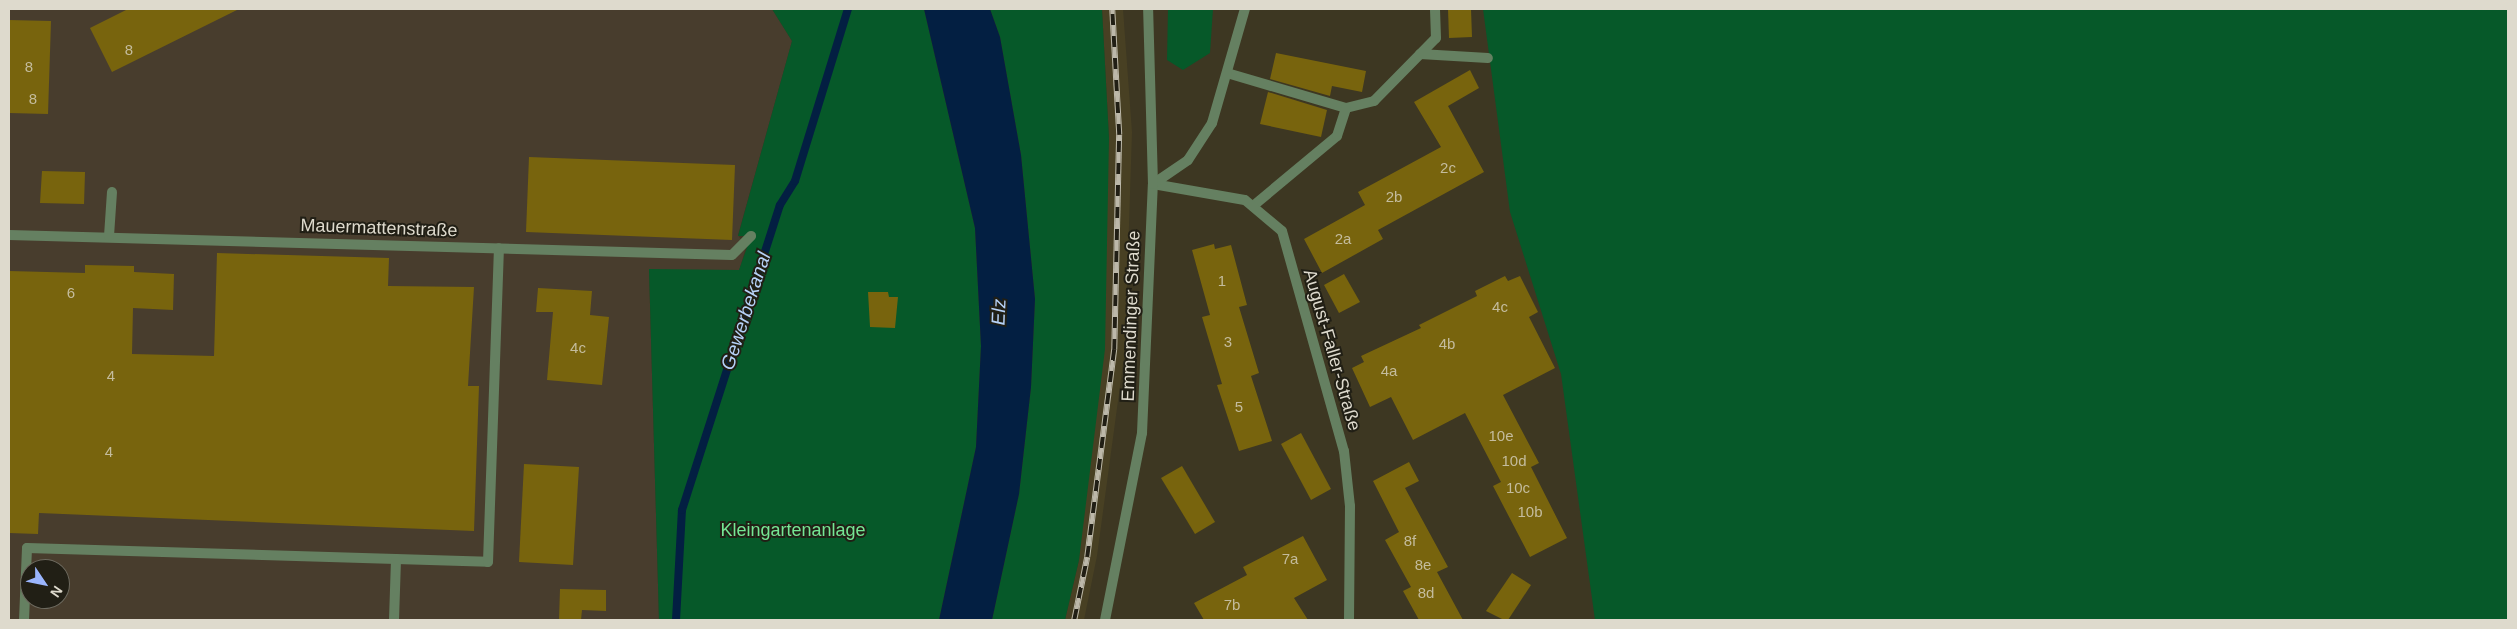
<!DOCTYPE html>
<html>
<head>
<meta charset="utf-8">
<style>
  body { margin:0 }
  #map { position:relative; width:2517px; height:629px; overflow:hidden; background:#3d3722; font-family:Helvetica,sans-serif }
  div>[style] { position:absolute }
  .industrial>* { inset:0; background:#483d2d }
  .built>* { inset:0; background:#484023 }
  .green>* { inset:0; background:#065929 }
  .water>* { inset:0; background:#031f42 }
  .stream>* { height:8px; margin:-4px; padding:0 4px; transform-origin:4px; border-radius:4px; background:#031f42 }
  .building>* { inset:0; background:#78640d }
  .service>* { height:10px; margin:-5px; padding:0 5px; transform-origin:5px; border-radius:5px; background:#658061 }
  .minor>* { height:10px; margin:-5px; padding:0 5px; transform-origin:5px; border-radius:5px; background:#658061 }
  .rail>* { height:5.5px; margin-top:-2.75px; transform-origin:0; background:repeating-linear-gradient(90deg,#211f15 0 11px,#bcb8a9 0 22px); box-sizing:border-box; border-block:1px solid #bcb8a9 }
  span { translate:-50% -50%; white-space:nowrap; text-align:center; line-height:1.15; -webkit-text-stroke:4px #211f15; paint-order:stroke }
  .number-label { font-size:15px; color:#c4bc9d }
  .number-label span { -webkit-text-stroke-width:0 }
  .street-label { font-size:18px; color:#dedacd }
  .park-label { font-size:18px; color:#75e694 }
  .water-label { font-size:19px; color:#b6d2f8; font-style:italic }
  .frame { position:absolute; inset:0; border:10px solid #dedacd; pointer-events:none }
  .north { position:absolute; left:20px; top:559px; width:50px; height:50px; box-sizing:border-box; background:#211f15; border:1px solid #6d6a5f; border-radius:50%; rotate:124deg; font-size:14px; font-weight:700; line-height:20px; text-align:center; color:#dedacd }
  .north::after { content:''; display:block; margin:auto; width:18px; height:22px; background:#9ab5fd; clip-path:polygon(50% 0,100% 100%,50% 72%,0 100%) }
</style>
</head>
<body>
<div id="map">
  <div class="industrial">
    <i style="clip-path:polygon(evenodd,9px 9px,772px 9px,792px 41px,738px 235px,746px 247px,739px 271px,649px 270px,659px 620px,9px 620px,9px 9px,30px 569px,60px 569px,60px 599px,30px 599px,30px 569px)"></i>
  </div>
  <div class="built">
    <i style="clip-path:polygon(1102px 9px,1123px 9px,1132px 132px,1125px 349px,1097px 556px,1084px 620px,1065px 620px,1079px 560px,1109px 138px)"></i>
  </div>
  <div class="green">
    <i style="clip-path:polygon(772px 9px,924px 9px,975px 228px,981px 346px,976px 447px,939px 620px,659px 620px,649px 269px,739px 270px,751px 236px,738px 236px,792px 41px)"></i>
    <i style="clip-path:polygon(990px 9px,1102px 9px,1109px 138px,1105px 349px,1079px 560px,1065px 620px,992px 620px,1019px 494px,1031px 387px,1035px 299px,1021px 155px,1000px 37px)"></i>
    <i style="clip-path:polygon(1168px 9px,1213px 9px,1210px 53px,1183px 70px,1167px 60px)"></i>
    <i style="clip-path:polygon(1483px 9px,2508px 9px,2508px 620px,1595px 620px,1561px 374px,1510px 212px)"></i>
  </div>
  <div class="water">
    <i style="clip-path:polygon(924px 9px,990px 9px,1000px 37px,1021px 155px,1035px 299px,1031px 387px,1019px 494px,992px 620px,939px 620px,976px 447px,981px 346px,975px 228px)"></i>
  </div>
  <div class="stream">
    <i style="left:676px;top:620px;width:110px;rotate:-86.9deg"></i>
    <i style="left:682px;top:510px;width:320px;rotate:-72.2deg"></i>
    <i style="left:780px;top:205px;width:28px;rotate:-58deg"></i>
    <i style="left:795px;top:181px;width:180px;rotate:-72.9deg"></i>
  </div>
  <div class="building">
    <i style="clip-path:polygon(128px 9px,239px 9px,112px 72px,90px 28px)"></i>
    <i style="clip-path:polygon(1448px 9px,1471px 9px,1472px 37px,1449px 38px)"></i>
    <i style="clip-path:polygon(9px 20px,51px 21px,48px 114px,9px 113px)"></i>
    <i style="clip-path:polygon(1276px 53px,1366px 71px,1362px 92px,1332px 86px,1330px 96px,1270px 79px)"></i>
    <i style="clip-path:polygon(1470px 70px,1479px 88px,1448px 106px,1484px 172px,1378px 230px,1383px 239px,1322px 273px,1304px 239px,1365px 205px,1358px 192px,1441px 147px,1414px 102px)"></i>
    <i style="clip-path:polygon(1268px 92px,1327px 110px,1321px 137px,1260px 124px)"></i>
    <i style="clip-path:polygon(529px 157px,735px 165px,732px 240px,526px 232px)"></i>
    <i style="clip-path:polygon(42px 171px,85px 172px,84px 204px,40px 203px)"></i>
    <i style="clip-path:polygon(1214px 244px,1215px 249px,1231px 245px,1247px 305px,1239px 307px,1259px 373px,1251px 376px,1272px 441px,1239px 451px,1217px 385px,1222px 384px,1202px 317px,1210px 315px,1192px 250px)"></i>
    <i style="clip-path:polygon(217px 253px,389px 258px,388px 286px,474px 287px,468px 386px,479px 386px,474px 531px,39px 513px,38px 534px,9px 533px,9px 271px,85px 273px,85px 265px,134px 266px,134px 272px,174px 274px,173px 310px,133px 308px,132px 354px,214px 356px)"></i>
    <i style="clip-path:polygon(1344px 274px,1360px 302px,1339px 313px,1324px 285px)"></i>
    <i style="clip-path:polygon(1505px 276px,1508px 281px,1520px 276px,1538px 312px,1529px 317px,1555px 368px,1503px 395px,1539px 463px,1531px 467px,1567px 538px,1530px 557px,1493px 486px,1501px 482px,1465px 413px,1413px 440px,1391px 397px,1370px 407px,1352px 368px,1364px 362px,1361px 356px,1421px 328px,1419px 325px,1477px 296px,1475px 291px)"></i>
    <i style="clip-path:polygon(538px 288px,592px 291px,590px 315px,609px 317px,602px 385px,547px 380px,553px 312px,536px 312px)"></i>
    <i style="clip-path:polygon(868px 292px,888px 292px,889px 297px,898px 297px,895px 328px,870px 327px)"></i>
    <i style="clip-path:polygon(1301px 433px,1331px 489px,1311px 500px,1281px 444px)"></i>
    <i style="clip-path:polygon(1409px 462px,1419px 481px,1405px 488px,1448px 567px,1437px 572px,1463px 620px,1419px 620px,1403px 591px,1411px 587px,1385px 540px,1399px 532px,1373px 481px)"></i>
    <i style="clip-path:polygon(524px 464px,579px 467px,573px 565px,519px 562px)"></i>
    <i style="clip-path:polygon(1182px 466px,1215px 522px,1195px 534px,1161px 478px)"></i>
    <i style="clip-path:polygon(1303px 536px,1327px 580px,1294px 598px,1308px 620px,1204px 620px,1194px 603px,1247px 575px,1243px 567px)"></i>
    <i style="clip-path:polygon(1512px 573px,1531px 585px,1508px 620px,1504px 620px,1486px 611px)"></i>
    <i style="clip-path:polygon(560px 589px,606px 590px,606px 611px,582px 610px,581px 620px,559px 620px)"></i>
  </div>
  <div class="service">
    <i style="left:1420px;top:54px;width:68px;rotate:3.4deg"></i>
    <i style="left:1227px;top:73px;width:124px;rotate:16.4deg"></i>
    <i style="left:1346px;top:108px;width:29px;rotate:-14deg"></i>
    <i style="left:1374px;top:101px;width:88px;rotate:-45.5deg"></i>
    <i style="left:1436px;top:38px;width:29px;rotate:-92deg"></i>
    <i style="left:1253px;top:206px;width:109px;rotate:-39.8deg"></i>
    <i style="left:1337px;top:136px;width:29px;rotate:-72deg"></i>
    <i style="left:9px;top:235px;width:723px;rotate:1.58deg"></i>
    <i style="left:732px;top:255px;width:27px;rotate:-45deg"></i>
    <i style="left:109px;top:236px;width:44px;rotate:-86.1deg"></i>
    <i style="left:24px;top:620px;width:72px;rotate:-87.6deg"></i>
    <i style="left:27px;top:548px;width:461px;rotate:1.7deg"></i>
    <i style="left:488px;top:562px;width:314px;rotate:-88deg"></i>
    <i style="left:394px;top:620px;width:61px;rotate:-88.1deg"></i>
  </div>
  <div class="minor">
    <i style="left:1153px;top:184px;width:93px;rotate:9.9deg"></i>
    <i style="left:1245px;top:200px;width:48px;rotate:40deg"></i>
    <i style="left:1282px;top:231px;width:229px;rotate:74.3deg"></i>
    <i style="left:1344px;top:451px;width:55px;rotate:83.8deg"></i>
    <i style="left:1350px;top:506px;width:114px;rotate:90.5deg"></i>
    <i style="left:1153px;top:184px;width:42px;rotate:-34.4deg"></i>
    <i style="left:1188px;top:160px;width:44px;rotate:-57deg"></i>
    <i style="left:1212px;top:123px;width:119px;rotate:-73.9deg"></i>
    <i style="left:1105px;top:620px;width:191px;rotate:-78.8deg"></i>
    <i style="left:1142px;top:433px;width:249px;rotate:-87.5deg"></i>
    <i style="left:1153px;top:184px;width:175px;rotate:-91.6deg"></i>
  </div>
  <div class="rail">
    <i style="left:1074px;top:620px;width:64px;rotate:-78.3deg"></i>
    <i style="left:1087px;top:557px;width:209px;rotate:-82.6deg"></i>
    <i style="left:1114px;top:350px;width:215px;rotate:-88.7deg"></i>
    <i style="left:1119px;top:135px;width:126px;rotate:-93.2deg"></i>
  </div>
  <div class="number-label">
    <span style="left:129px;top:50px">8</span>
    <span style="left:29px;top:67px">8</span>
    <span style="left:33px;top:99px">8</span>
    <span style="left:1448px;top:168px">2c</span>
    <span style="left:1394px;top:197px">2b</span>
    <span style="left:1343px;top:239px">2a</span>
    <span style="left:1222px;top:281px">1</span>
    <span style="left:71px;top:293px">6</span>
    <span style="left:1500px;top:307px">4c</span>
    <span style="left:1228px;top:342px">3</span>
    <span style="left:1447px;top:344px">4b</span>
    <span style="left:578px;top:348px">4c</span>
    <span style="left:1389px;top:371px">4a</span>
    <span style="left:111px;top:376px">4</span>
    <span style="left:1239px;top:407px">5</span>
    <span style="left:1501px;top:436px">10e</span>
    <span style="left:109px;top:452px">4</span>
    <span style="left:1514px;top:461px">10d</span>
    <span style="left:1518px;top:488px">10c</span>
    <span style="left:1530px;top:512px">10b</span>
    <span style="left:1410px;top:541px">8f</span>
    <span style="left:1290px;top:559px">7a</span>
    <span style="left:1423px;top:565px">8e</span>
    <span style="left:1426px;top:593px">8d</span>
    <span style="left:1232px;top:605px">7b</span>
  </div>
  <div class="street-label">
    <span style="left:379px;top:228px;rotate:2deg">Mauermattenstraße</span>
    <span style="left:1131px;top:316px;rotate:-88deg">Emmendinger Straße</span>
    <span style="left:1332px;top:350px;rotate:74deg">August-Faller-Straße</span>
  </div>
  <div class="park-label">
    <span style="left:793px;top:530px">Kleingartenanlage</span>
  </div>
  <div class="water-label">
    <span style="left:746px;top:311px;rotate:-72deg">Gewerbekanal</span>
    <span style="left:999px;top:312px;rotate:-88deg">Elz</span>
  </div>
  <div class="frame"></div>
  <div class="north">N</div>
</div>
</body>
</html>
